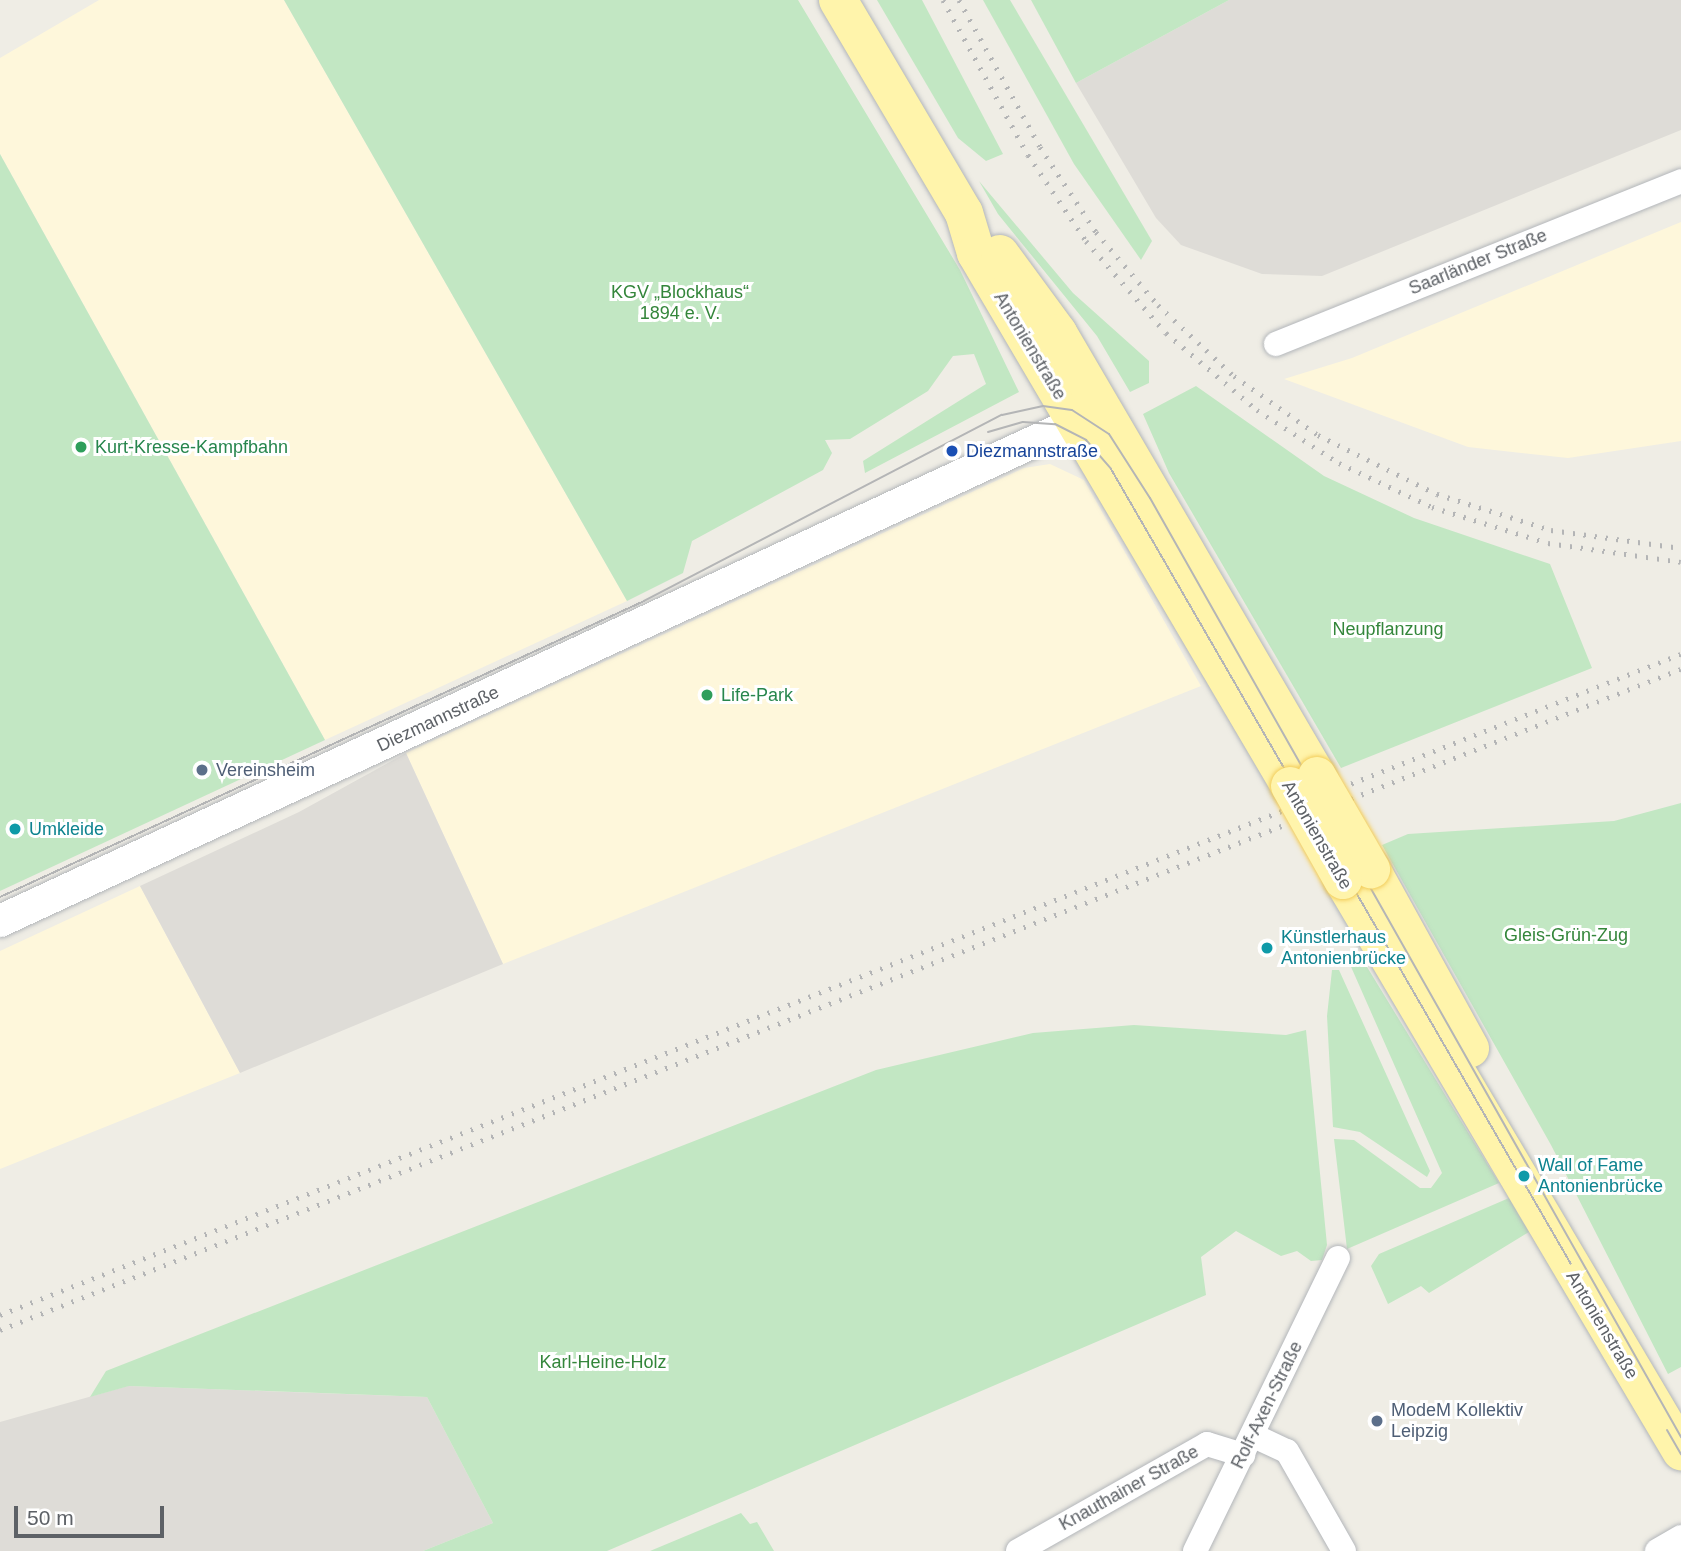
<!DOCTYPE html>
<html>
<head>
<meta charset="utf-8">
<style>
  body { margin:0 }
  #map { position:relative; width:1681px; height:1551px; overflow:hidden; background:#efede5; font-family:Helvetica,sans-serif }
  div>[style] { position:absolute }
  .commercial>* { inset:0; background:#fef7db }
  .industrial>* { inset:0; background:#dedcd7 }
  .green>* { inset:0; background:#c2e7c3 }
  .roads { filter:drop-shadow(0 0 2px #b3b6ba) drop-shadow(0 0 2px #b3b6ba) }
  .minor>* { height:24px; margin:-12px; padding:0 12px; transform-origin:12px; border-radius:12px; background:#fff }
  .tertiary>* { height:32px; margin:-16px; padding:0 16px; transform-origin:16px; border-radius:16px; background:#fff }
  .primary>* { height:38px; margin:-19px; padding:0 19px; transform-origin:19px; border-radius:19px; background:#fff4ab }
  .tram>* { height:2px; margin:-1px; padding:0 1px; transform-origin:1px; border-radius:1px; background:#b4b5b6 }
  .rail>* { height:5px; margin-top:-2.5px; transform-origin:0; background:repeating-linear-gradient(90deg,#b4b5b6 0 2px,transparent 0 11px) }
  .bridges { filter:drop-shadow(0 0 2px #f3cd5b) drop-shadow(0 0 2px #f3cd5b) }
  .primary-bridge>* { height:38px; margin:-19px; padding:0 19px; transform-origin:19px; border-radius:19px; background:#fff4ab }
  .dots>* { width:19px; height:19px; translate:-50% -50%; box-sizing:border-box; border:4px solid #fff; border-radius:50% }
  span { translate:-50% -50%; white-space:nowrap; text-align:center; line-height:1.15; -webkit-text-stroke:6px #fff; paint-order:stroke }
  .street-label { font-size:18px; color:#5d6166 }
  .park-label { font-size:18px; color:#34863b }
  .leisure-label { font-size:18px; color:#27864d }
  .left { translate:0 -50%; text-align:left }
  .transit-label { font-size:18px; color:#164399 }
  .service-label { font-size:18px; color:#4e5e75 }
  .culture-label { font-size:18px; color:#0d838f }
  .scale { position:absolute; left:14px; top:1506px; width:150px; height:32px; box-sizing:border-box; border:4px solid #5d6166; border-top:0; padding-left:9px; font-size:21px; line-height:24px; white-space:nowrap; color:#5d6166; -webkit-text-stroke:5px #fff; paint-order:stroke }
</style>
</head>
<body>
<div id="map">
  <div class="commercial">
    <i style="clip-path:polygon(99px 0,284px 0,627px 601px,325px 740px,0 154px,0 58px)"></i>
    <i style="clip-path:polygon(1681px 222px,1681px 441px,1568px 458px,1468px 447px,1284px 379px,1352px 358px)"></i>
    <i style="clip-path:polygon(1050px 464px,1084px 480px,1201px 686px,503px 964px,406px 753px,1024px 468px)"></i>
    <i style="clip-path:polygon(140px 886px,240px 1073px,0 1169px,0 951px)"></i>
  </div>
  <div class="industrial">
    <i style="clip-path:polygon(1229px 0,1681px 0,1681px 130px,1322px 276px,1262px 274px,1181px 245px,1156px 218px,1076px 83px)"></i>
    <i style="clip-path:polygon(406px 753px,503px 964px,240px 1073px,140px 886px,299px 812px)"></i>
    <i style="clip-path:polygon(128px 1386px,427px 1397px,493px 1523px,423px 1551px,0 1551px,0 1422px)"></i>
  </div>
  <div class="green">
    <i style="clip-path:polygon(284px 0,798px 0,960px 270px,1019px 392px,865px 473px,863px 461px,986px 384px,974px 354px,953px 356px,928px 391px,850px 439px,825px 440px,832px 453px,823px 470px,692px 541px,683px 573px,627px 601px)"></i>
    <i style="clip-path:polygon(877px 0,922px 0,1003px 154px,986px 161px,958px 138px)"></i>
    <i style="clip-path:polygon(983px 0,1010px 0,1152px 241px,1141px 260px,1074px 164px)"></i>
    <i style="clip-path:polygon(1031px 0,1229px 0,1076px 83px)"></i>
    <i style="clip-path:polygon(0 154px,325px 740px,0 891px)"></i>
    <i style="clip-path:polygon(979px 181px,1073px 293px,1149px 361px,1149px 383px,1130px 392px,1097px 336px,998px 214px)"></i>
    <i style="clip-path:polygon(1196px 386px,1324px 476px,1414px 518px,1550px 564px,1592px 668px,1341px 768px,1169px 473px,1143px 414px)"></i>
    <i style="clip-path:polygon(1681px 803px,1681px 1367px,1668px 1374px,1551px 1145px,1382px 845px,1408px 834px,1614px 821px)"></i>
    <i style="clip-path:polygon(1356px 949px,1499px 1183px,1347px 1249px,1334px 1139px,1354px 1140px,1420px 1188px,1431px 1188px,1442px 1173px,1348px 960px)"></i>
    <i style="clip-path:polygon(1332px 970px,1339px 970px,1430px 1171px,1427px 1177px,1360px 1132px,1333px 1127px,1327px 1016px)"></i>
    <i style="clip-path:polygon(1134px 1025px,1286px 1035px,1306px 1030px,1327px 1245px,1322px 1260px,1311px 1261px,1297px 1251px,1281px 1256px,1236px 1231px,1201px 1257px,1206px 1295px,607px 1551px,423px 1551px,493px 1523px,427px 1397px,129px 1386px,90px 1397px,106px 1371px,876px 1070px,1033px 1033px)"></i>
    <i style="clip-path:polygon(1509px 1198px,1529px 1232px,1429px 1293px,1421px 1286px,1388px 1304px,1371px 1266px,1379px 1254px)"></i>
    <i style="clip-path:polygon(741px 1513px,750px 1524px,757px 1522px,774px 1551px,650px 1551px)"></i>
  </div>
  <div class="roads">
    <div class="minor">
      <i style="left:1276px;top:344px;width:437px;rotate:-21.9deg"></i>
      <i style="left:1252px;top:1435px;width:38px;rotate:25deg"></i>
      <i style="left:1287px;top:1451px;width:115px;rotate:60.3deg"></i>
      <i style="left:1018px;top:1551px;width:217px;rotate:-29.5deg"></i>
      <i style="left:1207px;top:1444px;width:38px;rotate:17deg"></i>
      <i style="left:1195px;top:1551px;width:326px;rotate:-64deg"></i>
      <i style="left:1657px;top:1551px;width:28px;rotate:-30deg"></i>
    </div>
    <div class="tertiary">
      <i style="left:0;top:921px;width:1208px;rotate:-24.87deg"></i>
    </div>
    <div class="primary">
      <i style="left:838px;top:0;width:247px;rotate:59.4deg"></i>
      <i style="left:964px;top:213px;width:42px;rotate:73.3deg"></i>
      <i style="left:976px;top:253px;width:619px;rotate:59.5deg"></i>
      <i style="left:1000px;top:254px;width:98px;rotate:53.7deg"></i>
      <i style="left:1058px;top:333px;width:513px;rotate:59.69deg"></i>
      <i style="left:1371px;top:869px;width:205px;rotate:61.1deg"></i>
      <i style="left:1343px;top:880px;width:664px;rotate:59.38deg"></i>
    </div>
  </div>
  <div class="tram">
    <i style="left:988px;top:432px;width:36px;rotate:-16deg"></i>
    <i style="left:1023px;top:422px;width:32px;rotate:4deg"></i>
    <i style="left:1055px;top:424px;width:35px;rotate:27deg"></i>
    <i style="left:1086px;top:440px;width:38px;rotate:49deg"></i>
    <i style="left:1111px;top:469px;width:918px;rotate:59.95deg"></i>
    <i style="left:0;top:897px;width:709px;rotate:-24.68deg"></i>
    <i style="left:644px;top:601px;width:403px;rotate:-27.5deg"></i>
    <i style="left:1002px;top:415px;width:42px;rotate:-12.4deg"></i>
    <i style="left:1043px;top:406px;width:29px;rotate:8deg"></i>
    <i style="left:1072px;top:410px;width:44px;rotate:33deg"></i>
    <i style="left:1109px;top:434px;width:76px;rotate:57.4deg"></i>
    <i style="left:1150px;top:498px;width:1079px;rotate:60.51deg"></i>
    <i style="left:1667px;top:1430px;width:28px;rotate:60deg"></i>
  </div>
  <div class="rail">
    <i style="left:943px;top:0;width:177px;rotate:61.3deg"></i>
    <i style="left:1028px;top:155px;width:104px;rotate:56deg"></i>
    <i style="left:1086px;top:241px;width:122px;rotate:49deg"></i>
    <i style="left:1166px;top:333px;width:119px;rotate:40.2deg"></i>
    <i style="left:1257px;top:410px;width:98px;rotate:32.9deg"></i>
    <i style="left:1339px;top:463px;width:103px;rotate:25.3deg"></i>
    <i style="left:1432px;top:507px;width:121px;rotate:17.2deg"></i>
    <i style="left:1548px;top:543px;width:134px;rotate:8.1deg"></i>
    <i style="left:959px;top:0;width:168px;rotate:61.1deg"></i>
    <i style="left:1040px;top:147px;width:102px;rotate:56.6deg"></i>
    <i style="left:1096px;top:232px;width:96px;rotate:49.7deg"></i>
    <i style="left:1158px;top:305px;width:104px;rotate:43.1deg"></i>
    <i style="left:1234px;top:376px;width:103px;rotate:35.1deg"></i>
    <i style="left:1318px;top:435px;width:133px;rotate:26.4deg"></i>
    <i style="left:1437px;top:494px;width:120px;rotate:17.5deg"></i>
    <i style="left:1551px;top:530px;width:131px;rotate:7.9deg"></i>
    <i style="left:0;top:1315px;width:1806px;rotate:-21.47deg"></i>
    <i style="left:0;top:1330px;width:1806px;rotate:-21.47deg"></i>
  </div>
  <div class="bridges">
    <div class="primary-bridge">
      <i style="left:1317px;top:776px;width:108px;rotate:59.9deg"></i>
      <i style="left:1290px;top:786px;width:108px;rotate:60.6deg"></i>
    </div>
  </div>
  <div class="dots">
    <i style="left:81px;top:447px;background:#2e9e5b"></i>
    <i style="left:952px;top:451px;background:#1a4fb4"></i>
    <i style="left:707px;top:695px;background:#2e9e5b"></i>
    <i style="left:202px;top:770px;background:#5c6f8a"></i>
    <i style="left:15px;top:829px;background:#0f9aa8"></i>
    <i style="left:1267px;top:948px;background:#0f9aa8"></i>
    <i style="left:1524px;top:1176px;background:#0f9aa8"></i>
    <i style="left:1377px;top:1421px;background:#5c6f8a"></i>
  </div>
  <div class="street-label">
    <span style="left:1478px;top:262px;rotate:-22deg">Saarländer Straße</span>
    <span style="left:1030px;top:346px;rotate:59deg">Antonienstraße</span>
    <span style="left:438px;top:719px;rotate:-25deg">Diezmannstraße</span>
    <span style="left:1317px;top:835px;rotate:60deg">Antonienstraße</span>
    <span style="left:1602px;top:1325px;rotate:59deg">Antonienstraße</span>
    <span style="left:1267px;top:1405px;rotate:-64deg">Rolf-Axen-Straße</span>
    <span style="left:1129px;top:1488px;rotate:-29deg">Knauthainer Straße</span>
  </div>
  <div class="park-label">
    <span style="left:680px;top:303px">KGV „Blockhaus“<br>1894 e. V.</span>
    <span style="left:1388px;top:629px">Neupflanzung</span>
    <span style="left:1566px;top:935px">Gleis-Grün-Zug</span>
    <span style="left:603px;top:1362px">Karl-Heine-Holz</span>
  </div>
  <div class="leisure-label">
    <span class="left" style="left:95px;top:447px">Kurt-Kresse-Kampfbahn</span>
    <span class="left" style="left:721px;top:695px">Life-Park</span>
  </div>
  <div class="transit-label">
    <span class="left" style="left:966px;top:451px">Diezmannstraße</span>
  </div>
  <div class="service-label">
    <span class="left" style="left:216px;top:770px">Vereinsheim</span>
    <span class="left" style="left:1391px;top:1421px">ModeM Kollektiv<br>Leipzig</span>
  </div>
  <div class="culture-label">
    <span class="left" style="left:29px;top:829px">Umkleide</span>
    <span class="left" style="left:1281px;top:948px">Künstlerhaus<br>Antonienbrücke</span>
    <span class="left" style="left:1538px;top:1176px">Wall of Fame<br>Antonienbrücke</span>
  </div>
  <div class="scale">50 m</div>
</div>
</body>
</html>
